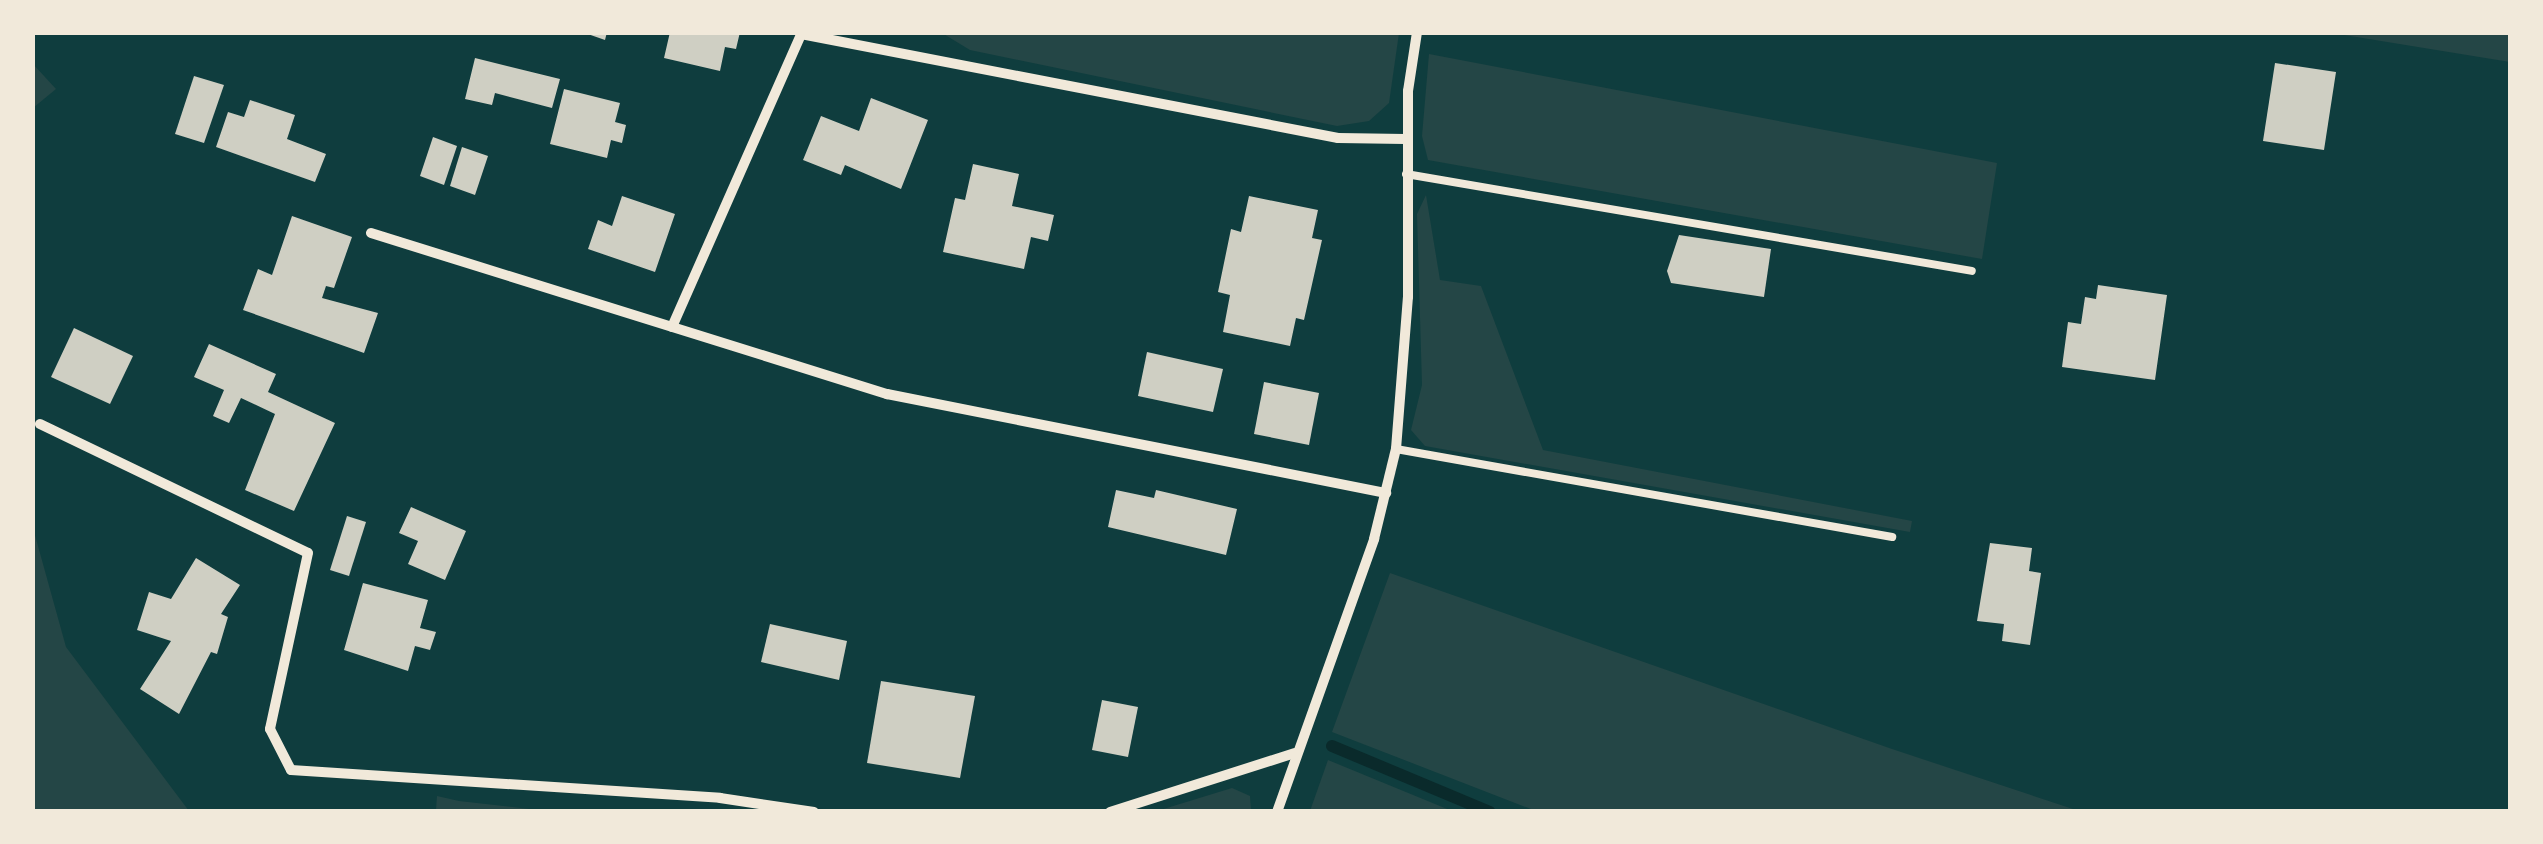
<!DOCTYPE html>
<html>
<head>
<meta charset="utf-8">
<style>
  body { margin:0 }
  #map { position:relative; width:2543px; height:844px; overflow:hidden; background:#0f3d3e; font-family:"DM Sans",sans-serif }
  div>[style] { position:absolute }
  .green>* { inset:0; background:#244646 }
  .stream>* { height:12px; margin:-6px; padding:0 6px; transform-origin:6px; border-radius:6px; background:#0a2a2b }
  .building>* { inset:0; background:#cfcfc3 }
  .service>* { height:8px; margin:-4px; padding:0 4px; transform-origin:4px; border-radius:4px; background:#f1e9da }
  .minor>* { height:10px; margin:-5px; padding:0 5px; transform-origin:5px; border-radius:5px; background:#f1e9da }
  span { translate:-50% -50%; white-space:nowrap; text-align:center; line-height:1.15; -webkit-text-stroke:9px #f1e9da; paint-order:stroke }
  .frame { position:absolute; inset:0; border:35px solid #f1e9da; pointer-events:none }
</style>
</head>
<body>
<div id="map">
  <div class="green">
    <i style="clip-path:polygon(942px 33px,1399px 33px,1389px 103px,1369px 121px,1337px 126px,970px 50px)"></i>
    <i style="clip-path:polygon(2332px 33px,2510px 33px,2510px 62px)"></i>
    <i style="clip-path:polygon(1429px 54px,1997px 163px,1982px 259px,1428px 160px,1422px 136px)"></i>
    <i style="clip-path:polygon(33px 64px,56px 89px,33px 108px)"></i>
    <i style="clip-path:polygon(1426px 195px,1440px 280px,1481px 286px,1543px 450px,1912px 521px,1910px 532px,1425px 446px,1411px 430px,1422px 385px,1417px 214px)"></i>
    <i style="clip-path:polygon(33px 528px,66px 647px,189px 811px,33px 811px)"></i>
    <i style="clip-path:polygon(1390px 573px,1892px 749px,2079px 811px,1536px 811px,1332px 732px)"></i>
    <i style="clip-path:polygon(1328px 760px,1452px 811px,1310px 811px)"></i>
    <i style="clip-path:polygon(1232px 788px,1250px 796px,1251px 811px,1157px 811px)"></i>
    <i style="clip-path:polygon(437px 796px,459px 801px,547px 811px,424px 811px,436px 810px)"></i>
  </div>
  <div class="stream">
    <i style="left:1332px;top:746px;width:171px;rotate:22.7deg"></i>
  </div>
  <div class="building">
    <i style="clip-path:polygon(582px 32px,607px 32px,605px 40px)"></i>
    <i style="clip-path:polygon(670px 32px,740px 32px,736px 49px,725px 47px,720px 71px,664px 58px)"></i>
    <i style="clip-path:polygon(475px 58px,560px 79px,552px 108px,495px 93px,492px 105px,465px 99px)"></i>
    <i style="clip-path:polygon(2275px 63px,2336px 72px,2324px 150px,2263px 141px)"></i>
    <i style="clip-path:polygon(194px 76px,224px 85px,204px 143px,175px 134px)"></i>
    <i style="clip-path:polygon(564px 89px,620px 103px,615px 122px,626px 125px,622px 143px,611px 140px,607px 158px,550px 144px)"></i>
    <i style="clip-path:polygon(871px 98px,928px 120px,901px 189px,845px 165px,841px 175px,803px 160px,821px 116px,859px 131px)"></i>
    <i style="clip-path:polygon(250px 100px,295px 115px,287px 139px,326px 154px,315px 182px,216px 147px,228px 112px,244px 117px)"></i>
    <i style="clip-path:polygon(433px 137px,457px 146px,444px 185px,420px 176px)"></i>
    <i style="clip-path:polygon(462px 147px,488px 156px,475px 195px,450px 186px)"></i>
    <i style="clip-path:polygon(973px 164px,1019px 174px,1012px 206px,1054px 215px,1048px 241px,1031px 237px,1024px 269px,943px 252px,955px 198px,965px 200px)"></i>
    <i style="clip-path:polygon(622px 196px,675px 214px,655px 272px,588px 249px,598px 220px,612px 226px)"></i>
    <i style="clip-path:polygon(1249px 196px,1318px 210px,1312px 238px,1322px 240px,1304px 320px,1296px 318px,1290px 346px,1223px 332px,1230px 295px,1218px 292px,1231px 229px,1241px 232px)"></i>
    <i style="clip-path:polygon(292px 216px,352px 237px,334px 288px,326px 286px,322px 298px,378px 313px,364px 353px,243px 310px,258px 269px,272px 275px)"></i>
    <i style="clip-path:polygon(1679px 235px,1771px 249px,1764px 297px,1671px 283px,1667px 271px)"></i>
    <i style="clip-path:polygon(2098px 285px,2167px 295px,2155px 380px,2062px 367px,2068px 322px,2081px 324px,2085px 297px,2096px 299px)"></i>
    <i style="clip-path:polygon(74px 328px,133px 356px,110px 404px,51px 377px)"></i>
    <i style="clip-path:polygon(209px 344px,276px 374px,268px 392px,335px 423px,294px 511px,245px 490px,275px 414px,241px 398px,229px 423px,213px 416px,224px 390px,194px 377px)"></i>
    <i style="clip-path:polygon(1147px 352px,1223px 369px,1213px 412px,1138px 396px)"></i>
    <i style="clip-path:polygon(1264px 382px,1319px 393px,1309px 445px,1254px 434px)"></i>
    <i style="clip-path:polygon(1116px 490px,1154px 498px,1156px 490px,1237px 509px,1226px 555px,1108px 527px)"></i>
    <i style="clip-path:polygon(411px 507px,466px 531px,445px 580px,408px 564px,418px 541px,399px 533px)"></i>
    <i style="clip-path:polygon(347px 516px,366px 522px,349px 576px,330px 570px)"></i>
    <i style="clip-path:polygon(1990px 543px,2032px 548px,2029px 571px,2041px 573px,2030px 645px,2002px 641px,2004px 624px,1977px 621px)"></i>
    <i style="clip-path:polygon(196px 558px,240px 585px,221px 614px,228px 617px,217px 654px,211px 652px,179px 714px,140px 689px,171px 641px,137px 630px,149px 592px,171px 599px)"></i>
    <i style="clip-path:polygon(363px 583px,428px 600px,420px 628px,436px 632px,430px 650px,415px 646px,408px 671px,344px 650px)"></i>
    <i style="clip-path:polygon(770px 624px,847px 641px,839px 680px,761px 662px)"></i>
    <i style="clip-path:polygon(881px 681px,975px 696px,960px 778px,867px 763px)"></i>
    <i style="clip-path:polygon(1102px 700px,1138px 707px,1128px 757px,1092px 750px)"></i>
  </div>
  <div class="service">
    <i style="left:1406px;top:174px;width:574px;rotate:9.72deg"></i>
    <i style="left:1396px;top:449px;width:504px;rotate:10.06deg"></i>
  </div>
  <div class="minor">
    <i style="left:371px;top:233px;width:541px;rotate:17.33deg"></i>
    <i style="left:887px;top:394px;width:509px;rotate:11.22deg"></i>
    <i style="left:672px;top:327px;width:320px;rotate:-66.2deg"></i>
    <i style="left:801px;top:34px;width:547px;rotate:10.96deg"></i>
    <i style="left:1338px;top:138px;width:67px;rotate:0.9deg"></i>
    <i style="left:40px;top:424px;width:297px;rotate:25.7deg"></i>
    <i style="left:308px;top:553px;width:180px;rotate:102.2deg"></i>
    <i style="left:270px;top:729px;width:46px;rotate:62.9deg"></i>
    <i style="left:291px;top:770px;width:430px;rotate:3.7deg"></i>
    <i style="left:720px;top:798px;width:95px;rotate:8.5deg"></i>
    <i style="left:1110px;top:812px;width:194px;rotate:-17.7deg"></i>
    <i style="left:1277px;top:812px;width:290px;rotate:-70.4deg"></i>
    <i style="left:1374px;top:539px;width:93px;rotate:-76.3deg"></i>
    <i style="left:1396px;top:449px;width:152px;rotate:-85.5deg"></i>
    <i style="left:1408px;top:297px;width:206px;rotate:-90deg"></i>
    <i style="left:1408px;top:91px;width:60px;rotate:-81.3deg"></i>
  </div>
  <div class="frame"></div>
</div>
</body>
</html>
